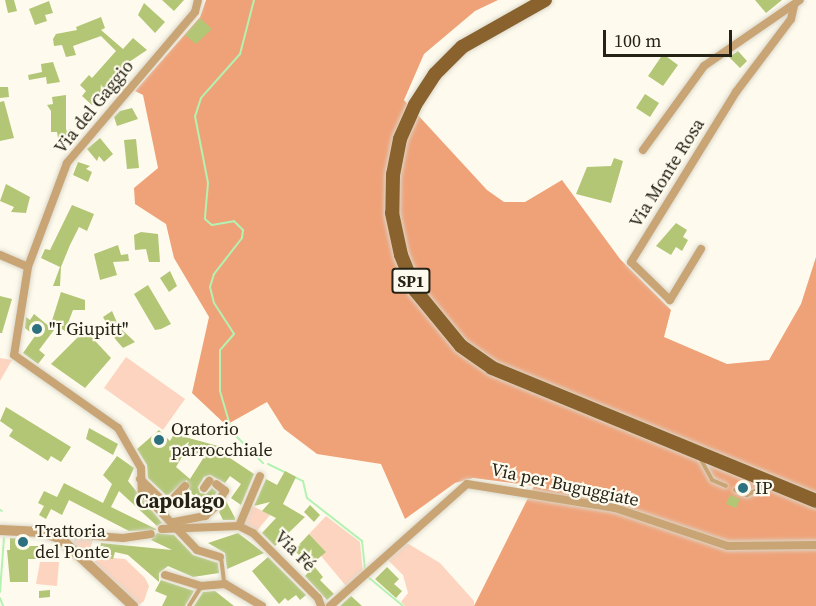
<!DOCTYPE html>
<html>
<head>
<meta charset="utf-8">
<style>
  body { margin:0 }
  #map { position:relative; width:816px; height:606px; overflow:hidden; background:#fefbee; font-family:"Source Serif 4",serif }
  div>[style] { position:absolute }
  .green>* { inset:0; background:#fdd4bf }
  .forest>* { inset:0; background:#efa278 }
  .stream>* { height:2px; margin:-1px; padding:0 1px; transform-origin:1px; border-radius:1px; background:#b3f2b2 }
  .building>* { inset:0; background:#b2c676 }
  .roads { filter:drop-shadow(0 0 2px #dbd8cb) drop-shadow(0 0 2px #dbd8cb) }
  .service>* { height:4px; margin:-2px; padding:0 2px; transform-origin:2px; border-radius:2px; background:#c9a576 }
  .minor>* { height:8px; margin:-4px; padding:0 4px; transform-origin:4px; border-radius:4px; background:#c9a576 }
  .tertiary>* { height:10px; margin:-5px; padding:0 5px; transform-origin:5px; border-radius:5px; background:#c9a576 }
  .primary>* { height:14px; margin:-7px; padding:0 7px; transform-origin:7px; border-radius:7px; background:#89622d }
  .dots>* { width:16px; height:16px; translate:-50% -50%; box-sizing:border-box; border:3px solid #fefbee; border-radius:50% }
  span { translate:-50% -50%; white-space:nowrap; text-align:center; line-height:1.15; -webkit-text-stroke:4.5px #fefbee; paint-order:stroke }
  .shield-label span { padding:2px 4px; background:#fefbee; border:2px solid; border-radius:4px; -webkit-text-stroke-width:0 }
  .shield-label { font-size:16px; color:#252216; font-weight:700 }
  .street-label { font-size:18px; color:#252216 }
  .poi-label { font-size:18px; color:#252216 }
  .left { translate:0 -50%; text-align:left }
  .quarter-label { font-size:21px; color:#252216; font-weight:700 }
  .scale { position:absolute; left:603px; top:30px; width:129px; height:27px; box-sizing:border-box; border:3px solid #252216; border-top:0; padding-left:8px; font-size:18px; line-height:21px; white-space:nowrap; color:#252216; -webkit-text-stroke:4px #fefbee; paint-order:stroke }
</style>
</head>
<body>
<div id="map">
  <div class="green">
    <i style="clip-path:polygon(126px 357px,185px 399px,163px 430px,104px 388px)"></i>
    <i style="clip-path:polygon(0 358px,12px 360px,0 381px)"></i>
    <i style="clip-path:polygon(249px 504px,270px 515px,256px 532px,244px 524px)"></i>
    <i style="clip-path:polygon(326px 516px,360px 542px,363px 572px,346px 586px,321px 556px,325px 551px,309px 534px)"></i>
    <i style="clip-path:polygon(76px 538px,93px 540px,88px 556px,73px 542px)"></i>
    <i style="clip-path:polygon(407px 543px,440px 563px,474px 601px,474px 606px,405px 606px,401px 602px,408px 593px,403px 575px,388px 560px)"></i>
    <i style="clip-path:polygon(100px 557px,125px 559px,145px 578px,149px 586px,144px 601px,139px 605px,94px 562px)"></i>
    <i style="clip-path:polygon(40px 562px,59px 562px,57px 586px,36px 584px)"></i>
  </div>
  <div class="forest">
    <i style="clip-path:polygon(206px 0,498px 0,475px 11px,424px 54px,404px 100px,487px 190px,504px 202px,525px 202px,562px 180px,620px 259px,671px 310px,664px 337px,727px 364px,769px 360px,801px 304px,816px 257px,816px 606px,474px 606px,534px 486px,473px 478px,455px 483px,405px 519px,381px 464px,317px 454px,284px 429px,267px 402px,226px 425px,192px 393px,209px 317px,174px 258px,166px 224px,135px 204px,134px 188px,158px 168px,143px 95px,135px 91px,200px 17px)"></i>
  </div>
  <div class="stream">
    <i style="left:254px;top:0;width:56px;rotate:104.5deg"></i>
    <i style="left:240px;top:54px;width:59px;rotate:131.6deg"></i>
    <i style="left:201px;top:98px;width:19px;rotate:108deg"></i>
    <i style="left:195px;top:116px;width:68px;rotate:79deg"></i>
    <i style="left:208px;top:183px;width:36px;rotate:95deg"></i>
    <i style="left:205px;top:219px;width:9px;rotate:41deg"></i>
    <i style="left:212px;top:225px;width:22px;rotate:-10deg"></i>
    <i style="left:234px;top:221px;width:13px;rotate:45deg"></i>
    <i style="left:243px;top:230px;width:8px;rotate:97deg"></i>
    <i style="left:242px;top:238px;width:46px;rotate:127.9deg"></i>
    <i style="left:214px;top:274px;width:14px;rotate:107deg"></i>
    <i style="left:210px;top:287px;width:16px;rotate:76deg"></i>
    <i style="left:214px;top:303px;width:37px;rotate:57deg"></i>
    <i style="left:234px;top:334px;width:21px;rotate:131deg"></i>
    <i style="left:220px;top:350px;width:41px;rotate:90deg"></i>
    <i style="left:220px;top:391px;width:43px;rotate:73.7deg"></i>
    <i style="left:232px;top:432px;width:44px;rotate:45deg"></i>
    <i style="left:268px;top:464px;width:39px;rotate:26deg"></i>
    <i style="left:303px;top:481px;width:17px;rotate:77deg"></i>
    <i style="left:307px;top:498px;width:70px;rotate:38deg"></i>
    <i style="left:362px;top:541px;width:29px;rotate:84deg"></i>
    <i style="left:0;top:510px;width:2px;rotate:27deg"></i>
    <i style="left:368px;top:577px;width:45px;rotate:39.6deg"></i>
    <i style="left:0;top:592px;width:54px;rotate:-85.8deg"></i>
    <i style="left:0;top:598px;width:9px;rotate:69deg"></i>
  </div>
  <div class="building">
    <i style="clip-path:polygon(5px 0,14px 0,17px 11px,8px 13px)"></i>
    <i style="clip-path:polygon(162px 0,184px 0,174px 11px)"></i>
    <i style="clip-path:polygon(755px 0,782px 0,766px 13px)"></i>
    <i style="clip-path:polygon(49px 1px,53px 13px,45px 15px,47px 21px,35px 25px,29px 9px)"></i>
    <i style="clip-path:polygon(144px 3px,165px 22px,155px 33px,138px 15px)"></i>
    <i style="clip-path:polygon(101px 17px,105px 28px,101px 30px,123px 49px,133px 38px,147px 50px,129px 62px,127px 60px,107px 91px,92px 105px,82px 96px,86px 91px,80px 85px,89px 75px,92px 78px,116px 51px,101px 36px,73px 46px,76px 55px,66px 57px,62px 45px,54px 46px,53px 39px,56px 34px,77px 30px,76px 27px)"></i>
    <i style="clip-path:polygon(200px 18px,212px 29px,196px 44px,185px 35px)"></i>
    <i style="clip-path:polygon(738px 51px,747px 61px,740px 68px,729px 57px)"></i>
    <i style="clip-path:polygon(663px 54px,678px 65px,663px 86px,648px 76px)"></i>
    <i style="clip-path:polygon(53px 62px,60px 82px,47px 84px,46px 77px,29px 80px,28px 75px,42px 72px,41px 64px)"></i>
    <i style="clip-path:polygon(0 87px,8px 87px,9px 97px,0 98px)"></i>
    <i style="clip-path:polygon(645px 94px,659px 103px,650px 117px,636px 108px)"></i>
    <i style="clip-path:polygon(66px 95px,66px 130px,71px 129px,72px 136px,58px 138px,57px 132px,51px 132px,51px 111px,47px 105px,53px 104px,52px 97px)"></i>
    <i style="clip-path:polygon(4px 101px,14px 138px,0 141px,0 102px)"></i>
    <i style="clip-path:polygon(132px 108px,138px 119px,117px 126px,114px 117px,120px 111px)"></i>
    <i style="clip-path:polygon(100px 138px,113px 154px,104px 162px,99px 156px,97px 161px,87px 149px)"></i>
    <i style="clip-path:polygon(136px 139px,139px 168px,127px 169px,124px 140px)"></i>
    <i style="clip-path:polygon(614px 158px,623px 161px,611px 203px,576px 194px,587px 167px,611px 166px)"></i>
    <i style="clip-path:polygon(78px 162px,90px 166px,86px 169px,92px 172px,88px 182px,73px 175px)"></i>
    <i style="clip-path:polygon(6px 184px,30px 197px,26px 213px,11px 212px,14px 207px,0 201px)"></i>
    <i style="clip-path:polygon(72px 205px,94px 214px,87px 231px,79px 227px,70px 245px,61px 267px,60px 286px,53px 286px,60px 267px,41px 258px,45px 249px,50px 250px)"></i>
    <i style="clip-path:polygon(676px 223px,687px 230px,683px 237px,688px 240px,682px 251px,676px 247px,671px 255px,656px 246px)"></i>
    <i style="clip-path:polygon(141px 232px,158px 234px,160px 262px,149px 262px,146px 249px,135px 250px,134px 235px)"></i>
    <i style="clip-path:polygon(118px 245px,121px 255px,128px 254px,129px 261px,113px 262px,117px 275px,100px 280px,94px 254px)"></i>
    <i style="clip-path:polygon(170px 271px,177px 286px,169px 292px,160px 278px)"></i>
    <i style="clip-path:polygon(148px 285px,171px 324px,161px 329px,155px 330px,134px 294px)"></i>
    <i style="clip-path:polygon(61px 292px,85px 300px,85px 310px,73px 310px,65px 331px,57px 326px,39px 350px,45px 355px,38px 364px,23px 353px,35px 336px,25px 328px,26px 317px,30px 320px,34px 314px,50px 327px)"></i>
    <i style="clip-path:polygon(0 296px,12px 299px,2px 333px,0 333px)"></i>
    <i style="clip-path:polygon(112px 311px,119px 327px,135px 342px,123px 348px,116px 340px,103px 317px)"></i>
    <i style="clip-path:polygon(85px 330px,111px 358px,85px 388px,51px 364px)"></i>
    <i style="clip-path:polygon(6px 407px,71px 447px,61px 462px,51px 456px,48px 461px,9px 436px,13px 430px,0 421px)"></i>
    <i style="clip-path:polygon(89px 428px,118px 444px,113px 455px,86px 439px)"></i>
    <i style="clip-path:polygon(evenodd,159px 430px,170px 441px,174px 434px,218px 446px,218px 450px,254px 474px,241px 505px,231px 498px,241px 484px,230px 476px,225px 483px,210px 475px,204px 477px,198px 487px,200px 493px,206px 494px,212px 488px,217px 492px,202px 510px,202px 503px,190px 492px,187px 480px,167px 496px,148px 478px,147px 465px,137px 449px,159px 430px,185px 452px,204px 457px,190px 479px,176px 467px,185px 452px)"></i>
    <i style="clip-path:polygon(117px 456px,134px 468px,128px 481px,162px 523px,157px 526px,119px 491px,111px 507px,156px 529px,156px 530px,129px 531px,69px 500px,62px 515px,51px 509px,46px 519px,39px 515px,44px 506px,38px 503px,44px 491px,57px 497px,64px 483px,103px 503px,112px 484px,103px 475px)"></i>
    <i style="clip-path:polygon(285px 471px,296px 477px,283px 504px,305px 517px,275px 546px,262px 533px,276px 518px,262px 511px,270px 502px,254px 506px,266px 479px,277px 485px)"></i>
    <i style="clip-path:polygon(730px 495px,740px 499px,736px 508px,726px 504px)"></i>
    <i style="clip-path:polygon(226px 501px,235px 518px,235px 520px,223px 520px,219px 512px)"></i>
    <i style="clip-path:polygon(310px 505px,320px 515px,314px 522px,304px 512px)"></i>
    <i style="clip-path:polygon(157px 533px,174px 535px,193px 555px,218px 563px,219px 573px,193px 577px,168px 566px,159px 573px,159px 582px,128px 555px,115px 552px,113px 559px,103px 557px,104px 551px,99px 550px,101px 543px,172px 550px,151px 540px)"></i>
    <i style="clip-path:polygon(238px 533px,264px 553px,227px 569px,225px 553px,208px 543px)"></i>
    <i style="clip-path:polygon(309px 534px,326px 552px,313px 563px,303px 551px,299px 555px,294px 550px)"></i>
    <i style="clip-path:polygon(10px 538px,27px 539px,27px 546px,41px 546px,40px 559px,28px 559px,28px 582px,10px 582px,7px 550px,10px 550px)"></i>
    <i style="clip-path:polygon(268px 557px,306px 595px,300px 600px,296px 595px,288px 601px,285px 598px,279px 604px,252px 571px)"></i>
    <i style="clip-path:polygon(314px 566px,323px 577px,320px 580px,334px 594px,327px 600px,305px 576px)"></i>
    <i style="clip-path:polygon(387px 567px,399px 579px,394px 584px,402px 591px,396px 598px,375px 579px)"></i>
    <i style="clip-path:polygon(161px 580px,194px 591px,185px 606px,162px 606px,167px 596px,155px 591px)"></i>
    <i style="clip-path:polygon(50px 590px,50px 597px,39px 598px,39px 591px)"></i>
    <i style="clip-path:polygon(215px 591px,234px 606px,194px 606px,203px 592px)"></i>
    <i style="clip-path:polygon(351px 596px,362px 606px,340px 606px)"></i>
  </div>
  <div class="roads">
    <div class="service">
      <i style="left:700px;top:458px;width:25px;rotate:61deg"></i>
      <i style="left:712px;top:480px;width:15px;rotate:23deg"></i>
      <i style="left:735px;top:490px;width:13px;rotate:23deg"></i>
      <i style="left:747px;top:495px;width:22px;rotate:-27deg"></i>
      <i style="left:221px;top:557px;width:25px;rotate:83deg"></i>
      <i style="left:189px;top:606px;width:22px;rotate:-58deg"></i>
    </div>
    <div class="minor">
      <i style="left:198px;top:0;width:12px;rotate:104deg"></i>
      <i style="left:195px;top:12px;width:198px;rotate:130.3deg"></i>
      <i style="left:67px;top:163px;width:111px;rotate:110.6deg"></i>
      <i style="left:28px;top:267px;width:89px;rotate:99deg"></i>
      <i style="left:14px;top:355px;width:127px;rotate:35.1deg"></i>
      <i style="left:118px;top:428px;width:46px;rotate:60.1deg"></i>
      <i style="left:141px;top:468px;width:24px;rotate:88deg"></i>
      <i style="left:142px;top:492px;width:80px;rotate:46.5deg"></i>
      <i style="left:197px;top:550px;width:24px;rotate:17deg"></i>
      <i style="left:643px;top:150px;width:104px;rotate:-54deg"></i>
      <i style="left:704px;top:66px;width:116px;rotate:-34.5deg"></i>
      <i style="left:701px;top:249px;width:60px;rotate:121.3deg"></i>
      <i style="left:670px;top:300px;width:54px;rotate:-135.7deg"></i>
      <i style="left:631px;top:262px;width:200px;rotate:-58.3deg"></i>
      <i style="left:736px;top:92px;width:91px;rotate:-53deg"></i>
      <i style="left:791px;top:19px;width:13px;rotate:-77deg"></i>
      <i style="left:0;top:255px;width:30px;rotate:23deg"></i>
      <i style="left:140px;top:479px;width:33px;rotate:44deg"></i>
      <i style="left:164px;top:502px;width:6px"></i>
      <i style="left:170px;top:502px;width:22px;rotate:-47deg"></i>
      <i style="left:204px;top:488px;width:9px;rotate:-54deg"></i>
      <i style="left:174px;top:522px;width:32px;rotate:-11deg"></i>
      <i style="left:205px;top:516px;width:13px;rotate:-42deg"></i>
      <i style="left:215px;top:507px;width:19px;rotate:-58deg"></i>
      <i style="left:225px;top:491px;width:11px;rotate:-142deg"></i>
      <i style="left:239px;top:526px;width:16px;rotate:27deg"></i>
      <i style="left:253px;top:533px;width:92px;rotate:45deg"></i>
      <i style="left:318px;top:598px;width:9px;rotate:69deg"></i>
      <i style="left:239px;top:526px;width:54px;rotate:-67.2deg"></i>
      <i style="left:162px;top:529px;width:77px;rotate:-2.2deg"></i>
      <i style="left:60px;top:538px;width:8px;rotate:-30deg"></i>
      <i style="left:67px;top:534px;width:56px;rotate:4.1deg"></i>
      <i style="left:123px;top:538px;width:28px;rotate:-8deg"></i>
      <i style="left:165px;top:575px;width:38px;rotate:17deg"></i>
      <i style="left:201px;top:586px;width:24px;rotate:-5deg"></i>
      <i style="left:225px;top:584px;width:43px;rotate:30.7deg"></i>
      <i style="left:330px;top:606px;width:183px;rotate:-41.7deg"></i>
      <i style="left:467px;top:484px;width:150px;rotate:9.2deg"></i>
      <i style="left:615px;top:508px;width:119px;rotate:18.6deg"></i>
      <i style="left:728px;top:546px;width:88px;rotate:-0.7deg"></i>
    </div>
    <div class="tertiary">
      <i style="left:0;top:530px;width:41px;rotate:2.8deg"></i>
      <i style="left:41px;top:532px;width:20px;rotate:18deg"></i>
      <i style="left:60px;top:538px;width:100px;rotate:43deg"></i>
    </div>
    <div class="primary">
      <i style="left:545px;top:0;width:95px;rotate:150.5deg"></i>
      <i style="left:462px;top:47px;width:38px;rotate:135deg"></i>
      <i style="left:435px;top:74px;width:37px;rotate:123deg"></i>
      <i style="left:415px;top:105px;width:37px;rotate:114deg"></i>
      <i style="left:400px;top:139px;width:36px;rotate:101deg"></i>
      <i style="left:393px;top:174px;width:39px;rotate:91deg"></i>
      <i style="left:392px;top:213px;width:43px;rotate:77.9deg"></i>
      <i style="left:401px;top:255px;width:38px;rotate:68deg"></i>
      <i style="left:415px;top:290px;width:72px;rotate:50.6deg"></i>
      <i style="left:461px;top:346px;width:38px;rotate:35deg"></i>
      <i style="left:492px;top:368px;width:350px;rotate:22.3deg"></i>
    </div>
  </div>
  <div class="dots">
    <i style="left:37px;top:329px;background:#2d7181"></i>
    <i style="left:159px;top:440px;background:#2d7181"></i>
    <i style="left:743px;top:488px;background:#2d7181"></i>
    <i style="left:23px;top:542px;background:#2d7181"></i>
  </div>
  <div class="shield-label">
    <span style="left:411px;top:281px">SP1</span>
  </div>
  <div class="street-label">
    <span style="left:94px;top:107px;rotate:-51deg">Via del Gaggio</span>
    <span style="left:667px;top:173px;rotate:-58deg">Via Monte Rosa</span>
    <span style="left:565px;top:485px;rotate:12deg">Via per Buguggiate</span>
    <span style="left:295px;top:551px;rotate:45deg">Via Fé</span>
  </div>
  <div class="poi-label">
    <span class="left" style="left:49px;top:329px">"I Giupitt"</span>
    <span class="left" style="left:171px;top:440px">Oratorio<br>parrocchiale</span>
    <span class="left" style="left:755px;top:488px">IP</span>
    <span class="left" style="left:35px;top:542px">Trattoria<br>del Ponte</span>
  </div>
  <div class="quarter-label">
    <span style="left:180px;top:501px">Capolago</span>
  </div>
  <div class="scale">100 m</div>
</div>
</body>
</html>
